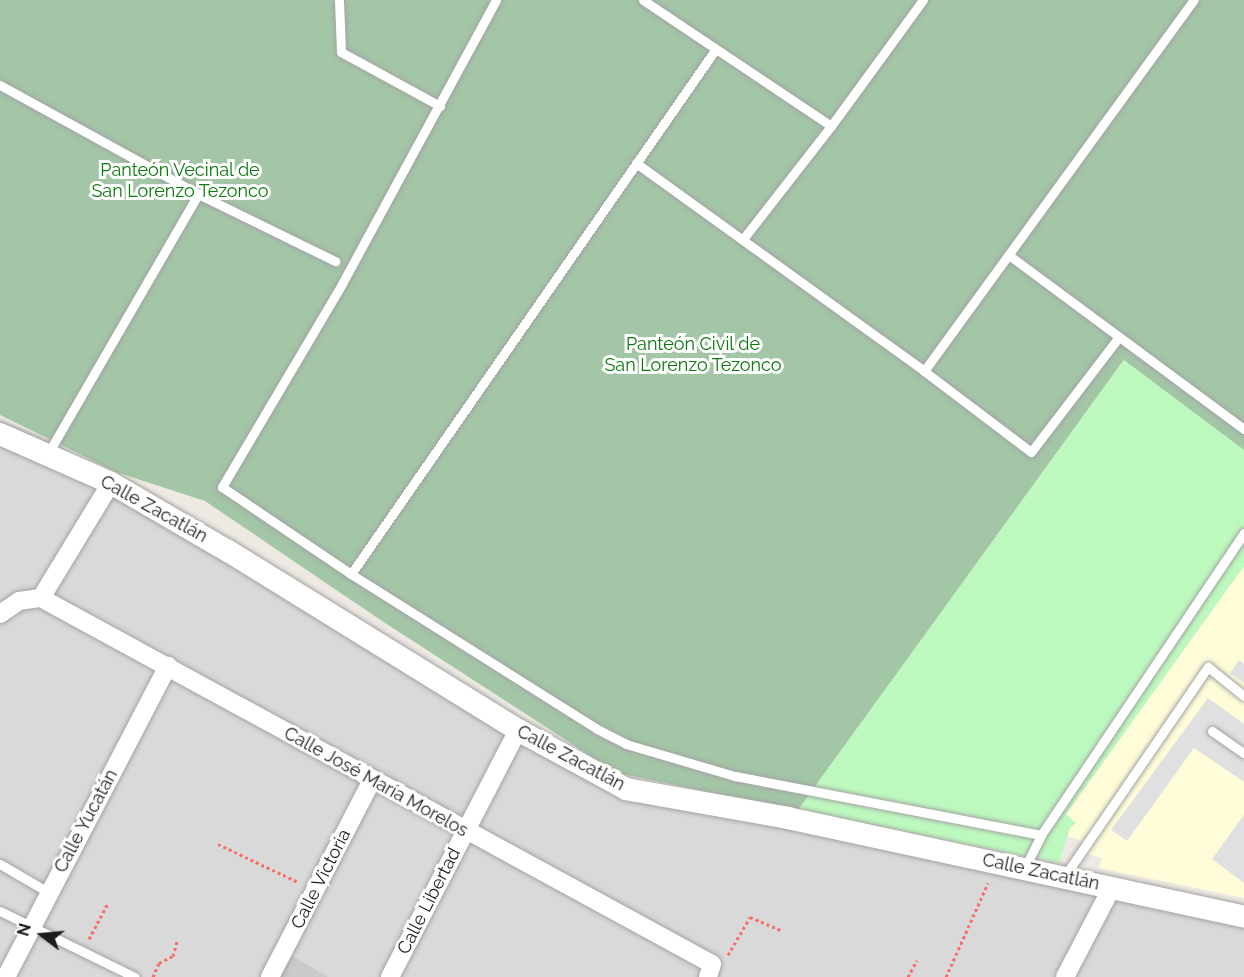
<!DOCTYPE html>
<html>
<head>
<meta charset="utf-8">
<style>
  body { margin:0 }
  #map { position:relative; width:1244px; height:977px; overflow:hidden; background:#eee9e2; font-family:Raleway,sans-serif }
  div>[style] { position:absolute }
  .residential>* { inset:0; background:#dad9d9 }
  .education>* { inset:0; background:#fffcd9 }
  .religious>* { inset:0; background:#cacaca }
  .cemetery>* { inset:0; background:#a3c6a6 }
  .park>* { inset:0; background:#bdf9be }
  .parking>* { inset:0; background:#e0e0e0 }
  .path>* { height:3px; margin-top:-1.5px; transform-origin:0; background:repeating-linear-gradient(90deg,#f96d67 0 3px,transparent 0 6px) }
  .roads { filter:drop-shadow(0 0 2px #a3a3a3) drop-shadow(0 0 2px #a3a3a3) }
  .service>* { height:9px; margin:-4.5px; padding:0 4.5px; transform-origin:4.5px; border-radius:4.5px; background:#fff }
  .minor>* { height:18px; margin:-9px; padding:0 9px; transform-origin:9px; border-radius:9px; background:#fff }
  .tertiary>* { height:22px; margin:-11px; padding:0 11px; transform-origin:11px; border-radius:11px; background:#fff }
  span { translate:-50% -50%; white-space:nowrap; text-align:center; line-height:1.15; -webkit-text-stroke:6px #fff; paint-order:stroke }
  .park-label { font-size:18px; color:#0c790e }
  .street-label { font-size:18px; color:#1c1c1c }
  .north { position:absolute; left:12px; top:905px; width:60px; height:60px; -webkit-text-stroke:4px #fff; paint-order:stroke; rotate:286deg; font-size:16px; font-weight:700; line-height:24px; text-align:center; color:#1c1c1c }
  .north::after { content:''; display:block; margin:auto; width:21px; height:27px; background:#1c1c1c; clip-path:polygon(50% 0,100% 100%,50% 72%,0 100%) }
</style>
</head>
<body>
<div id="map">
  <div class="residential">
    <i style="clip-path:polygon(0 419px,55px 442px,228px 551px,626px 789px,1244px 918px,1244px 977px,0 977px)"></i>
  </div>
  <div class="education">
    <i style="clip-path:polygon(1244px 566px,1244px 898px,1099px 868px,1102px 858px,1086px 854px,1089px 843px,1067px 836px,1070px 828px,1066px 814px)"></i>
  </div>
  <div class="religious">
    <i style="clip-path:polygon(289px 954px,328px 977px,277px 977px)"></i>
  </div>
  <div class="cemetery">
    <i style="clip-path:polygon(0 0,1244px 0,1244px 450px,1123px 361px,798px 810px,617px 773px,382px 621px,205px 501px,116px 472px,0 415px)"></i>
  </div>
  <div class="park">
    <i style="clip-path:polygon(1124px 360px,1244px 450px,1244px 566px,1066px 814px,1076px 823px,1070px 828px,1059px 863px,798px 810px)"></i>
  </div>
  <div class="parking">
    <i style="clip-path:polygon(1239px 660px,1244px 664px,1244px 683px,1230px 673px)"></i>
    <i style="clip-path:polygon(1208px 698px,1244px 724px,1244px 782px,1194px 748px,1127px 841px,1111px 830px)"></i>
    <i style="clip-path:polygon(1244px 815px,1244px 883px,1212px 859px)"></i>
  </div>
  <div class="path">
    <i style="left:218px;top:844px;width:89px;rotate:25.4deg"></i>
    <i style="left:89px;top:939px;width:41px;rotate:-62.2deg"></i>
    <i style="left:728px;top:955px;width:44px;rotate:-59.9deg"></i>
    <i style="left:750px;top:917px;width:33px;rotate:23deg"></i>
    <i style="left:153px;top:977px;width:15px;rotate:-67deg"></i>
    <i style="left:159px;top:963px;width:16px;rotate:-27deg"></i>
    <i style="left:173px;top:956px;width:16px;rotate:-75deg"></i>
    <i style="left:908px;top:977px;width:19px;rotate:-62deg"></i>
    <i style="left:946px;top:977px;width:103px;rotate:-65.9deg"></i>
  </div>
  <div class="roads">
    <div class="service">
      <i style="left:339px;top:0;width:52px;rotate:87.8deg"></i>
      <i style="left:341px;top:52px;width:113px;rotate:28.6deg"></i>
      <i style="left:496px;top:0;width:323px;rotate:118.5deg"></i>
      <i style="left:342px;top:284px;width:236px;rotate:120.6deg"></i>
      <i style="left:222px;top:487px;width:156px;rotate:34deg"></i>
      <i style="left:351px;top:574px;width:291px;rotate:32.2deg"></i>
      <i style="left:597px;top:729px;width:33px;rotate:27deg"></i>
      <i style="left:626px;top:744px;width:114px;rotate:16.4deg"></i>
      <i style="left:735px;top:776px;width:312px;rotate:10.9deg"></i>
      <i style="left:643px;top:0;width:226px;rotate:33.8deg"></i>
      <i style="left:831px;top:126px;width:156px;rotate:-53.9deg"></i>
      <i style="left:0;top:85px;width:226px;rotate:28.8deg"></i>
      <i style="left:198px;top:194px;width:153px;rotate:26.1deg"></i>
      <i style="left:636px;top:163px;width:355px;rotate:35.8deg"></i>
      <i style="left:924px;top:371px;width:459px;rotate:-54deg"></i>
      <i style="left:743px;top:239px;width:143px;rotate:-52.1deg"></i>
      <i style="left:1010px;top:256px;width:291px;rotate:36.5deg"></i>
      <i style="left:924px;top:371px;width:134px;rotate:37.1deg"></i>
      <i style="left:1031px;top:452px;width:145px;rotate:-52.6deg"></i>
      <i style="left:47px;top:455px;width:302px;rotate:-59.9deg"></i>
      <i style="left:351px;top:574px;width:638px;rotate:-55.21deg"></i>
      <i style="left:1212px;top:731px;width:39px;rotate:35deg"></i>
      <i style="left:0;top:864px;width:56px;rotate:30.3deg"></i>
      <i style="left:1024px;top:869px;width:38px;rotate:-63deg"></i>
      <i style="left:1041px;top:835px;width:364px;rotate:-56.1deg"></i>
      <i style="left:1064px;top:877px;width:255px;rotate:-55.6deg"></i>
      <i style="left:1208px;top:667px;width:46px;rotate:38.9deg"></i>
      <i style="left:0;top:911px;width:150px;rotate:26.1deg"></i>
    </div>
    <div class="minor">
      <i style="left:41px;top:598px;width:764px;rotate:28.61deg"></i>
      <i style="left:712px;top:964px;width:14px;rotate:107deg"></i>
      <i style="left:0;top:614px;width:23px;rotate:-34deg"></i>
      <i style="left:19px;top:601px;width:22px;rotate:-8deg"></i>
      <i style="left:41px;top:598px;width:135px;rotate:-58.7deg"></i>
      <i style="left:6px;top:977px;width:351px;rotate:-62.5deg"></i>
      <i style="left:270px;top:977px;width:222px;rotate:-62.6deg"></i>
      <i style="left:390px;top:977px;width:278px;rotate:-62.6deg"></i>
      <i style="left:1065px;top:977px;width:102px;rotate:-62.4deg"></i>
    </div>
    <div class="tertiary">
      <i style="left:0;top:434px;width:121px;rotate:23.8deg"></i>
      <i style="left:111px;top:483px;width:135px;rotate:30.2deg"></i>
      <i style="left:228px;top:551px;width:341px;rotate:31.7deg"></i>
      <i style="left:518px;top:730px;width:123px;rotate:28.6deg"></i>
      <i style="left:626px;top:789px;width:165px;rotate:10.1deg"></i>
      <i style="left:788px;top:818px;width:467px;rotate:12.2deg"></i>
    </div>
  </div>
  <div class="park-label">
    <span style="left:180px;top:181px">Panteón Vecinal de<br>San Lorenzo Tezonco</span>
    <span style="left:693px;top:355px">Panteón Civil de<br>San Lorenzo Tezonco</span>
  </div>
  <div class="street-label">
    <span style="left:154px;top:509px;rotate:29deg">Calle Zacatlán</span>
    <span style="left:571px;top:758px;rotate:28deg">Calle Zacatlán</span>
    <span style="left:376px;top:782px;rotate:29deg">Calle José María Morelos</span>
    <span style="left:86px;top:821px;rotate:-62deg">Calle Yucatán</span>
    <span style="left:1041px;top:872px;rotate:12deg">Calle Zacatlán</span>
    <span style="left:321px;top:879px;rotate:-63deg">Calle Victoria</span>
    <span style="left:429px;top:901px;rotate:-63deg">Calle Libertad</span>
  </div>
  <div class="north">N</div>
</div>
</body>
</html>
